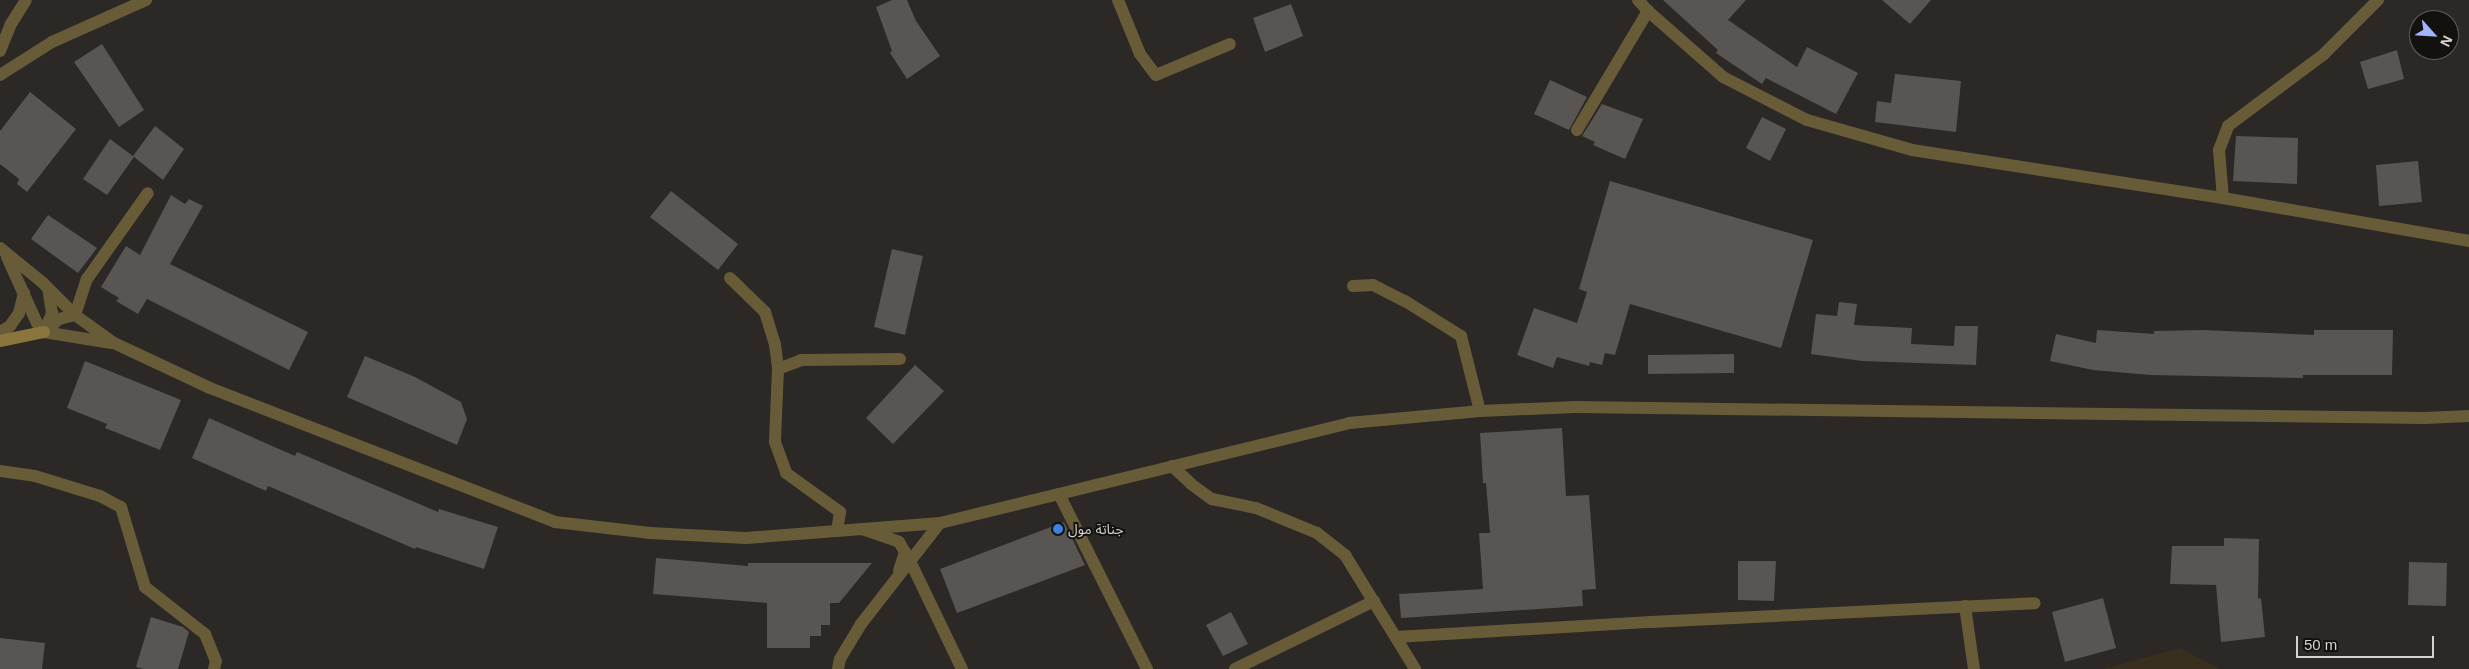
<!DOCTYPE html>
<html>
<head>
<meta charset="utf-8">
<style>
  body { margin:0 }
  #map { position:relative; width:2469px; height:669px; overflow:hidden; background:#2b2825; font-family:Arial,"Noto Sans Arabic",sans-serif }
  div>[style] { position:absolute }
  .education>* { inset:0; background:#382f1e }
  .building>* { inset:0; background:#585552 }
  .minor>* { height:12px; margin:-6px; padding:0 6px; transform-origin:6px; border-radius:6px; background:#675b38 }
  .tertiary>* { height:12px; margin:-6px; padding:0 6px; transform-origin:6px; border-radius:6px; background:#675b38 }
  .secondary>* { height:12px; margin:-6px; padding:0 6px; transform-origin:6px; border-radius:6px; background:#8a763c }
  .dots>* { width:14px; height:14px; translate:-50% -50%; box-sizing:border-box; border:2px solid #121110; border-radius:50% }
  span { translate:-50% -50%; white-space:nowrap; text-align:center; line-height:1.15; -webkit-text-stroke:4px #121110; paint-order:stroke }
  .poi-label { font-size:14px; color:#d4d2d0 }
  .left { translate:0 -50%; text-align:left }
  .north { position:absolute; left:2409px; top:10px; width:50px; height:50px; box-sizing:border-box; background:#121110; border:1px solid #605e5d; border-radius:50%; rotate:116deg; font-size:14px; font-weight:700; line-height:20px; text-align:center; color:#d4d2d0 }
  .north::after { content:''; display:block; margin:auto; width:18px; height:22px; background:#a1b3fd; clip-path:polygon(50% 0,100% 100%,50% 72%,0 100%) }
  .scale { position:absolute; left:2296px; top:636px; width:138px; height:22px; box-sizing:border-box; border:2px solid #d4d2d0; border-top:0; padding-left:6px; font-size:15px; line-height:18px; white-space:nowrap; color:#d4d2d0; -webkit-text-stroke:4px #121110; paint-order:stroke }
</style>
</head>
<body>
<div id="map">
  <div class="education">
    <i style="clip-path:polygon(2180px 648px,2220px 669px,2103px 669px)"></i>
  </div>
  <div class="building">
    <i style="clip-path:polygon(892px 0,907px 0,916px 21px,940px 56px,907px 79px,890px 53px,892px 51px,876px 7px)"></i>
    <i style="clip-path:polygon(1663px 0,1746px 0,1728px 20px,1797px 67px,1807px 47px,1858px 73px,1836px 114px,1766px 78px,1762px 84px,1716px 53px,1718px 50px)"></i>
    <i style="clip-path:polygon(1882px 0,1931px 0,1910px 24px)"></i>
    <i style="clip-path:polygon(1291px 4px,1303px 36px,1265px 52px,1253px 18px)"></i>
    <i style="clip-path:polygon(102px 44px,144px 110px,119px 127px,74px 62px)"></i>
    <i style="clip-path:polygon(2397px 50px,2404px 79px,2368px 89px,2360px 62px)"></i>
    <i style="clip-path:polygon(1895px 74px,1961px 81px,1956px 132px,1875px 122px,1877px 101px,1891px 103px)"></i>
    <i style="clip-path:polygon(1550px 80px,1587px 97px,1569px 130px,1534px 114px)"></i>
    <i style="clip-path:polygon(30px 92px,76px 129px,27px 192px,17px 184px,19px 179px,0 164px,0 131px)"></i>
    <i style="clip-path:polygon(1602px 104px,1643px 119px,1625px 159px,1593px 145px,1595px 142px,1582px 136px)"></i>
    <i style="clip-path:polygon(1762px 117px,1786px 129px,1770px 161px,1746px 148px)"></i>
    <i style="clip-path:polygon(155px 126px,184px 149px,163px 180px,134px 157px,107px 195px,83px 179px,110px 139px,133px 156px)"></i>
    <i style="clip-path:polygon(2236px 136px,2298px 138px,2297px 184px,2233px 181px)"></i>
    <i style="clip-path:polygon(2418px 161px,2422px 202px,2379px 206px,2376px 165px)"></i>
    <i style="clip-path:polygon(1610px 181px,1813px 240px,1781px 348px,1630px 304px,1615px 355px,1605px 353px,1602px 365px,1590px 362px,1589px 366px,1557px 357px,1553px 368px,1517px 355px,1534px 308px,1577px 323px,1587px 292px,1579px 289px)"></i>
    <i style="clip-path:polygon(671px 191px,738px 244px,718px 270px,650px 217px)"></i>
    <i style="clip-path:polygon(171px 195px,185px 204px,189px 199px,203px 206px,170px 264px,308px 332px,289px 370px,147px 299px,138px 314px,116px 301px,119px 298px,101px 287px,126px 246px,140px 255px)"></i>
    <i style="clip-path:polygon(48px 215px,97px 248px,78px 273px,31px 239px)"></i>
    <i style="clip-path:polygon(892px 249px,923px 256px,905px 335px,874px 327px)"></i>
    <i style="clip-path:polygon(1839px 302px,1857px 304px,1854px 325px,1912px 328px,1911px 344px,1954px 346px,1955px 326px,1978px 326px,1976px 365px,1862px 361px,1811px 354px,1816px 314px,1837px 316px)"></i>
    <i style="clip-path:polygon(2097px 330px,2154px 334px,2154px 331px,2203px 330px,2314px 335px,2314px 330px,2393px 330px,2392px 375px,2303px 375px,2303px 378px,2150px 375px,2093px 370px,2050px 361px,2056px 334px,2096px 343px)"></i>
    <i style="clip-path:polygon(1734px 354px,1734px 373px,1648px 374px,1648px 355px)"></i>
    <i style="clip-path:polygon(365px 356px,415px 377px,461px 402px,467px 419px,457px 445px,347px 397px)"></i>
    <i style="clip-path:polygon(85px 361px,181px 400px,160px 450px,105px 428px,107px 424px,67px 408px)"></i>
    <i style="clip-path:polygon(915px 365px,944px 391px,893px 444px,866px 418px)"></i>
    <i style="clip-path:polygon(209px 418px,295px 456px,297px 452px,438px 512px,439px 509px,498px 527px,484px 569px,416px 547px,415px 549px,268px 486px,266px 491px,192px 458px)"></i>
    <i style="clip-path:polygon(1562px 428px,1566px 496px,1589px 495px,1596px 589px,1582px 590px,1583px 606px,1401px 618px,1399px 594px,1483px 589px,1479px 533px,1490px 533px,1486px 483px,1483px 483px,1480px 433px)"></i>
    <i style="clip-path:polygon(1064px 522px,1085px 565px,957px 613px,940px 569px)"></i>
    <i style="clip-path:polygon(2224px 538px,2259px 539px,2258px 599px,2261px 598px,2265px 637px,2221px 642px,2216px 585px,2170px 584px,2172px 546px,2224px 546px)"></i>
    <i style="clip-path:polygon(656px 558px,748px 566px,748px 563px,872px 563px,839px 603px,830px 603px,830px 625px,821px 625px,821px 636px,810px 636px,810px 648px,767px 648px,767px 603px,653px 594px)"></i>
    <i style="clip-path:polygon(1738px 561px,1776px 561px,1774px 601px,1738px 600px)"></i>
    <i style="clip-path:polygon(2409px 562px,2447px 563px,2446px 606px,2408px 605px)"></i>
    <i style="clip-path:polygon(2103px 598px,2116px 648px,2065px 662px,2052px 612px)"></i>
    <i style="clip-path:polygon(1231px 612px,1248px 644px,1223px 656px,1206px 625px)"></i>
    <i style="clip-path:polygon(151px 617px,183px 627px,189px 632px,178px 669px,144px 669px,136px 667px)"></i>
    <i style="clip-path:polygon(0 638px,45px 643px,42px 669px,0 669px)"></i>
  </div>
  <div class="minor">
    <i style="left:1118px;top:0;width:58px;rotate:67.8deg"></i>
    <i style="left:1140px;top:54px;width:26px;rotate:53deg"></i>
    <i style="left:1156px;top:75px;width:80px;rotate:-22.7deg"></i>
    <i style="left:1638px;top:0;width:15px;rotate:48deg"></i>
    <i style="left:1648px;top:11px;width:100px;rotate:41.3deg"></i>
    <i style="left:1723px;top:77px;width:94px;rotate:27.1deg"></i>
    <i style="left:1807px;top:120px;width:109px;rotate:15.9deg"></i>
    <i style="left:1912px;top:150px;width:315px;rotate:8.8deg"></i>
    <i style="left:2223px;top:198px;width:250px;rotate:9.9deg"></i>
    <i style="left:0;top:51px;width:29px;rotate:-68deg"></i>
    <i style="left:11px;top:24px;width:28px;rotate:-58deg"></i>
    <i style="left:0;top:75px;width:62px;rotate:-32.4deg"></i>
    <i style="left:52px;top:42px;width:103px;rotate:-24.1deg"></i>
    <i style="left:1577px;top:130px;width:139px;rotate:-59.2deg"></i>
    <i style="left:2223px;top:198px;width:48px;rotate:-94.8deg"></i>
    <i style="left:2219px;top:150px;width:26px;rotate:-69deg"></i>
    <i style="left:2228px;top:126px;width:119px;rotate:-36.8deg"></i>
    <i style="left:2323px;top:55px;width:78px;rotate:-45deg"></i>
    <i style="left:730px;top:278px;width:49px;rotate:44.2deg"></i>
    <i style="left:765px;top:312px;width:34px;rotate:73deg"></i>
    <i style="left:775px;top:344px;width:25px;rotate:83deg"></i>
    <i style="left:778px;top:369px;width:73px;rotate:92.4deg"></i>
    <i style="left:775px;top:442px;width:33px;rotate:70deg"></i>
    <i style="left:786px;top:473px;width:67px;rotate:35.8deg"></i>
    <i style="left:840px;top:512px;width:19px;rotate:99deg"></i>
    <i style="left:1353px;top:286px;width:20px;rotate:-3deg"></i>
    <i style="left:1373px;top:285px;width:36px;rotate:27deg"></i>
    <i style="left:1405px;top:301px;width:66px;rotate:32deg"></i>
    <i style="left:1461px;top:336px;width:77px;rotate:75.8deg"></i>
    <i style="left:75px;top:315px;width:38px;rotate:-72deg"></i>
    <i style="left:87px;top:279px;width:105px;rotate:-54.7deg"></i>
    <i style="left:778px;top:369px;width:25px;rotate:-21deg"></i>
    <i style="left:801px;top:360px;width:99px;rotate:-0.6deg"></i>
    <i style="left:0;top:471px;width:35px;rotate:8deg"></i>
    <i style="left:35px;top:476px;width:68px;rotate:17.1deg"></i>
    <i style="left:100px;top:496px;width:24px;rotate:28deg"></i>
    <i style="left:121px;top:507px;width:84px;rotate:73.3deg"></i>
    <i style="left:145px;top:587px;width:76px;rotate:38.1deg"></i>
    <i style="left:205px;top:634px;width:29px;rotate:68deg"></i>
    <i style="left:216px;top:661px;width:8px;rotate:104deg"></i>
    <i style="left:1059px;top:494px;width:196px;rotate:63.3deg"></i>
    <i style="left:862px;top:529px;width:39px;rotate:19deg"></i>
    <i style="left:899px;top:542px;width:12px;rotate:59deg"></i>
    <i style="left:905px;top:552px;width:19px;rotate:108deg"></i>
    <i style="left:910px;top:561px;width:120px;rotate:64.3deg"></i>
    <i style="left:1965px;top:606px;width:64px;rotate:81.9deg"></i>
    <i style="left:1396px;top:637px;width:255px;rotate:-3.4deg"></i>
    <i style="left:1651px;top:622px;width:384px;rotate:-2.8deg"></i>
    <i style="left:838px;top:669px;width:10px;rotate:-79deg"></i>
    <i style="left:840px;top:659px;width:41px;rotate:-59deg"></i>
    <i style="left:861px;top:624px;width:128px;rotate:-52deg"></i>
    <i style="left:1235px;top:669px;width:155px;rotate:-26.1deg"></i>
  </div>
  <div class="tertiary">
    <i style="left:0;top:248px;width:55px;rotate:39.1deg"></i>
    <i style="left:43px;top:283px;width:45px;rotate:45deg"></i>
    <i style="left:75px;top:315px;width:48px;rotate:35.7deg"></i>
    <i style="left:114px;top:343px;width:106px;rotate:25.1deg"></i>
    <i style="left:210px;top:388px;width:370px;rotate:21.2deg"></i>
    <i style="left:555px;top:522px;width:96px;rotate:6.6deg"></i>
    <i style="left:650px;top:533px;width:96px;rotate:3deg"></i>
    <i style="left:746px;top:538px;width:195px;rotate:-4.4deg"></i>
    <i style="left:940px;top:523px;width:421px;rotate:-13.7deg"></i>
    <i style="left:1349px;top:423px;width:132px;rotate:-5.2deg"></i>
    <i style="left:1480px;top:411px;width:96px;rotate:-2.4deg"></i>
    <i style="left:1576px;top:407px;width:849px;rotate:0.74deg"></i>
    <i style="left:2425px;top:418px;width:44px;rotate:-2.6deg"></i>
    <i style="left:7px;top:257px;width:72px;rotate:65.6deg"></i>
    <i style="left:37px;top:323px;width:11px;rotate:52deg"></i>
    <i style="left:44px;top:332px;width:68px;rotate:9.3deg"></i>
    <i style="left:46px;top:331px;width:18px;rotate:-43deg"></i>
    <i style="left:59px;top:319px;width:16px;rotate:-14deg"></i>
    <i style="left:0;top:332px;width:12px;rotate:-31deg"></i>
    <i style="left:10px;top:326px;width:16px;rotate:-55deg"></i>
    <i style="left:19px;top:313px;width:21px;rotate:-76deg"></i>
    <i style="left:44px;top:332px;width:21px;rotate:-67deg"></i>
    <i style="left:52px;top:313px;width:24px;rotate:-99deg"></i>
    <i style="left:1172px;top:466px;width:26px;rotate:43deg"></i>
    <i style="left:1191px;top:484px;width:26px;rotate:36deg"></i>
    <i style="left:1212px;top:499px;width:45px;rotate:11.6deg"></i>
    <i style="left:1256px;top:508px;width:66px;rotate:22.3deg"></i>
    <i style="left:1317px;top:533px;width:36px;rotate:38deg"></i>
    <i style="left:1345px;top:555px;width:134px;rotate:58.4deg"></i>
  </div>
  <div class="secondary">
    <i style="left:0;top:341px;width:45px;rotate:-11.6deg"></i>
  </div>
  <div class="dots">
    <i style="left:1058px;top:529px;background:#3f7fe0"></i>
  </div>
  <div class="poi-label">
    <span class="left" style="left:1068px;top:529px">جناتة مول</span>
  </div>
  <div class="north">N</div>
  <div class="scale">50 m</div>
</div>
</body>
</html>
